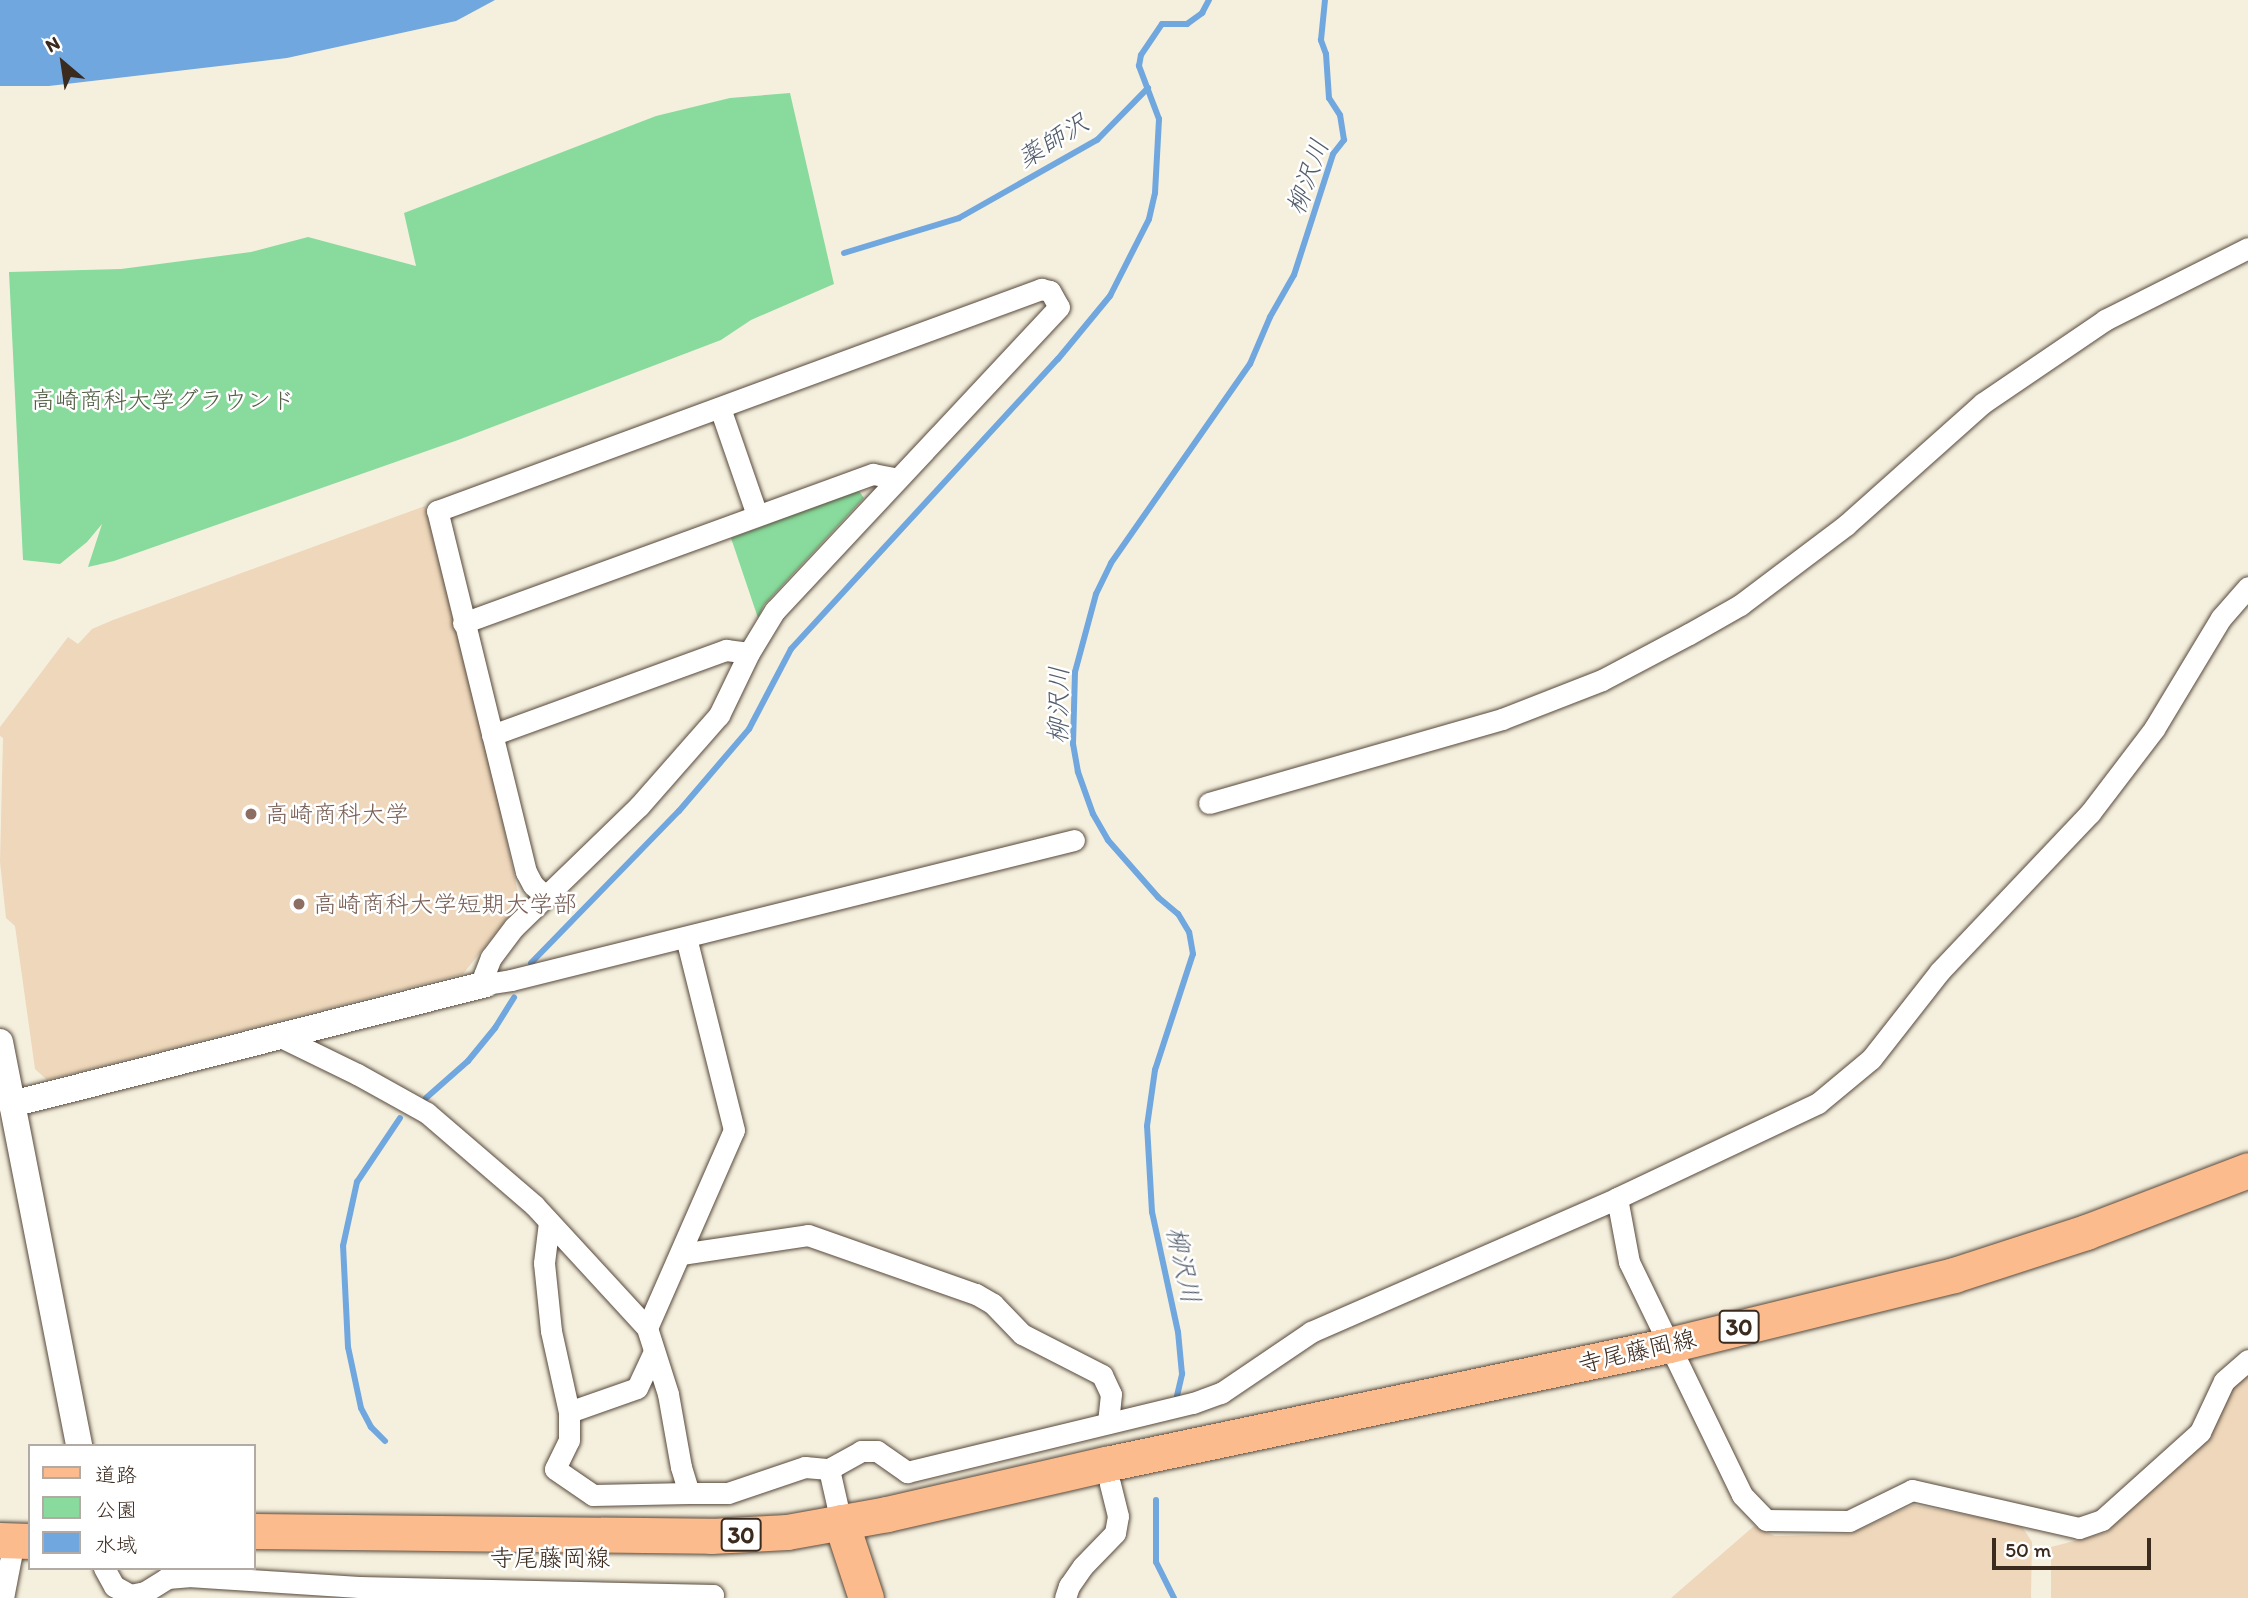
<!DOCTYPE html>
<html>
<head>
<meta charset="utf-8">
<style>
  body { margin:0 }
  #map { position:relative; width:2248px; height:1598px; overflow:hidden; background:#f5f0de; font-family:Itim,"Klee One",sans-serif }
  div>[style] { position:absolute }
  .built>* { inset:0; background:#eed7bb }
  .green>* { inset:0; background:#88db9c }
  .water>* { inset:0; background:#71a7df }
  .stream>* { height:6px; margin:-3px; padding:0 3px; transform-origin:3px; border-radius:3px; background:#71a7df }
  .roads { filter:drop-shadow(0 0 2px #57483b) drop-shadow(0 0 2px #57483b) }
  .minor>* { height:21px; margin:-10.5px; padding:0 10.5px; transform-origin:10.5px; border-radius:10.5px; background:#fff }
  .tertiary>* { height:26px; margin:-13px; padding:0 13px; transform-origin:13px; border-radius:13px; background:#fff }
  .primary>* { height:35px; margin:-17.5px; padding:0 17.5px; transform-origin:17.5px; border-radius:17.5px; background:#fbbb8c }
  .dots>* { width:19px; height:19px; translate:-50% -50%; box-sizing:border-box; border:4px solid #fff; border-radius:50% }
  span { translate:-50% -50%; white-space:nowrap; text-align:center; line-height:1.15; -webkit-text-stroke:5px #fff; paint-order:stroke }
  .shield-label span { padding:2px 5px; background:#fff; border:2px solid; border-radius:5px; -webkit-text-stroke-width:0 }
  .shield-label { font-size:23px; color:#3b2a1e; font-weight:700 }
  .park-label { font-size:24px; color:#525f44 }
  .education-label { font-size:24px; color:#785e54 }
  .left { translate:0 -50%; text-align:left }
  .street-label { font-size:24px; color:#3b2a1e }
  .water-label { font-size:26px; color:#515c6b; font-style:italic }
  .legend { position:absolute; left:28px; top:1444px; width:228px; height:126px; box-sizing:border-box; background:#fff; border:2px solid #b1aaa5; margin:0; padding:9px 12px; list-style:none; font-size:21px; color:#3b2a1e }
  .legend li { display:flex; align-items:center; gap:14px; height:35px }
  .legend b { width:35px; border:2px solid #b1aaa5 }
  .north { position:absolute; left:28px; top:28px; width:70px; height:70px; -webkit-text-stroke:5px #fff; paint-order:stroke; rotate:331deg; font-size:19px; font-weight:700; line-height:28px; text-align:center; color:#3b2a1e }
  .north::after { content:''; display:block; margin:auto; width:24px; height:32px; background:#3b2a1e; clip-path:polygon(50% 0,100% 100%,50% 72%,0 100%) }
  .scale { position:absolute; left:1992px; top:1538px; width:159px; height:32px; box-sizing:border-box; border:4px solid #3b2a1e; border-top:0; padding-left:9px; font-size:21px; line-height:24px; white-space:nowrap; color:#3b2a1e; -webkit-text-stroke:5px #fff; paint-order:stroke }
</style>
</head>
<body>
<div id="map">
  <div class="built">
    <i style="clip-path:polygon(425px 506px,495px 787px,520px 902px,463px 974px,47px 1080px,35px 1069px,15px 926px,6px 918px,0 862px,3px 738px,0 736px,0 727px,68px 637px,78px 644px,92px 629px,113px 620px)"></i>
    <i style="clip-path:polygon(2248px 1372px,2248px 1598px,2051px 1598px,2051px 1547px,2105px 1533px,2212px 1434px,2234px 1382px)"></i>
    <i style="clip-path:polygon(1913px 1505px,2021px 1525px,2032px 1542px,2031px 1598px,1671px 1598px,1754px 1526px,1775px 1536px,1850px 1534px)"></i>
  </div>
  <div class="green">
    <i style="clip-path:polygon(790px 93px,834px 284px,751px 320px,721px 340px,458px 440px,114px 561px,88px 567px,102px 524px,87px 542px,60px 564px,23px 560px,9px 272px,121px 269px,251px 252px,308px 237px,416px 266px,404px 213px,656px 116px,730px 98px)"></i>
    <i style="clip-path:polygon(859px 491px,864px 498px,764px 605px,758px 618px,731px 538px)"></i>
  </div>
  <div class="water">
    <i style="clip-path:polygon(0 0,495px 0,456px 21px,287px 58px,49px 86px,0 86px)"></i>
  </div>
  <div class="stream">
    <i style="left:844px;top:253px;width:120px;rotate:-16.9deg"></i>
    <i style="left:959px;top:218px;width:159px;rotate:-29.5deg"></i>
    <i style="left:1097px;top:140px;width:73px;rotate:-45.6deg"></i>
    <i style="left:531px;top:963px;width:212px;rotate:-45.8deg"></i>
    <i style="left:679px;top:811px;width:108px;rotate:-49.5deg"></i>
    <i style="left:749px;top:729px;width:90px;rotate:-62.3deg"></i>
    <i style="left:791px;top:649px;width:394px;rotate:-47.4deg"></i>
    <i style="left:1058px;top:359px;width:82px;rotate:-50.5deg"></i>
    <i style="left:1110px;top:296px;width:86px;rotate:-63.1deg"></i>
    <i style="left:1149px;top:219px;width:27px;rotate:-77deg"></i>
    <i style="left:1155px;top:193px;width:74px;rotate:-86.9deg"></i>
    <i style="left:1159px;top:119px;width:57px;rotate:-110.7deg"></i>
    <i style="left:1139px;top:66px;width:11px;rotate:-80deg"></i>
    <i style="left:1141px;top:55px;width:37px;rotate:-56deg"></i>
    <i style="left:1162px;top:24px;width:25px"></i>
    <i style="left:1187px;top:24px;width:19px;rotate:-36deg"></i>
    <i style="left:1202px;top:13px;width:15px;rotate:-62deg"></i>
    <i style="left:426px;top:1098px;width:56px;rotate:-41.4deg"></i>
    <i style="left:468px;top:1061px;width:43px;rotate:-50.7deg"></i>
    <i style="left:495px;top:1028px;width:36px;rotate:-58deg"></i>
    <i style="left:1177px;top:1396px;width:23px;rotate:-77deg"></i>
    <i style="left:1182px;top:1374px;width:42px;rotate:-95.4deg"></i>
    <i style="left:1178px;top:1332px;width:123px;rotate:-102.2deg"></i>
    <i style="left:1152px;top:1212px;width:86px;rotate:-93.3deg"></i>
    <i style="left:1147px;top:1126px;width:57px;rotate:-81.9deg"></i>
    <i style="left:1155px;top:1070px;width:122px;rotate:-71.9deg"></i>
    <i style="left:1193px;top:954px;width:22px;rotate:-100deg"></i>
    <i style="left:1189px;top:932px;width:21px;rotate:-121deg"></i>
    <i style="left:1178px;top:914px;width:26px;rotate:-140deg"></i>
    <i style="left:1158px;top:897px;width:76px;rotate:-131.3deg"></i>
    <i style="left:1108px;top:840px;width:30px;rotate:-120deg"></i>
    <i style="left:1093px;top:814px;width:45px;rotate:-109.7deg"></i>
    <i style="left:1078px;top:772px;width:28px;rotate:-100deg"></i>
    <i style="left:1073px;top:744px;width:72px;rotate:-88.4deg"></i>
    <i style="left:1075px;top:672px;width:81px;rotate:-74.9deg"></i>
    <i style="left:1096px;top:594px;width:34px;rotate:-64deg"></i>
    <i style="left:1111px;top:563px;width:243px;rotate:-55.1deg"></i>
    <i style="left:1250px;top:364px;width:51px;rotate:-66.9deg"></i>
    <i style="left:1270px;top:317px;width:48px;rotate:-60.3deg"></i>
    <i style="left:1294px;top:275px;width:127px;rotate:-72.1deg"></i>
    <i style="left:1333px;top:154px;width:18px;rotate:-52deg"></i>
    <i style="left:1344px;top:140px;width:25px;rotate:-99deg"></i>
    <i style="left:1340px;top:115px;width:20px;rotate:-123deg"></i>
    <i style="left:1329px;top:98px;width:44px;rotate:-93.9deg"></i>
    <i style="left:1326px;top:54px;width:15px;rotate:-110deg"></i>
    <i style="left:1321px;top:40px;width:40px;rotate:-84.3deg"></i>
    <i style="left:385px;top:1441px;width:20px;rotate:-135deg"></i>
    <i style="left:371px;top:1427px;width:21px;rotate:-118deg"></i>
    <i style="left:361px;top:1408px;width:62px;rotate:-102deg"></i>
    <i style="left:348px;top:1347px;width:101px;rotate:-92.8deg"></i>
    <i style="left:343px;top:1246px;width:66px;rotate:-77.7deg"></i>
    <i style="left:357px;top:1182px;width:77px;rotate:-56.1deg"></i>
    <i style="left:1156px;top:1500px;width:62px;rotate:90deg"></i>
    <i style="left:1156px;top:1562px;width:40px;rotate:63.4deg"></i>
  </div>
  <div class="roads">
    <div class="minor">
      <i style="left:720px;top:408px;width:113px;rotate:70.9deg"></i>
      <i style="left:463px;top:623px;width:436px;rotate:-20deg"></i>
      <i style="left:873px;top:474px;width:25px;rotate:11deg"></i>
      <i style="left:492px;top:735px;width:249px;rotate:-20deg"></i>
      <i style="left:726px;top:650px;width:23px;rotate:7deg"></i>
      <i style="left:1209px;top:803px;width:305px;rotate:-16deg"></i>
      <i style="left:1502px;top:719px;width:107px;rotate:-21.3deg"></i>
      <i style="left:1602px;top:680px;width:98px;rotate:-27.9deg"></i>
      <i style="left:1689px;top:634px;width:59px;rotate:-29.6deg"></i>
      <i style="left:1740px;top:605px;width:133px;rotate:-37deg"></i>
      <i style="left:1846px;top:525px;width:183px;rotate:-41.7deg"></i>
      <i style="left:1983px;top:403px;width:148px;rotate:-34.2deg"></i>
      <i style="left:2105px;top:320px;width:160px;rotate:-26.7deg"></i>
      <i style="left:545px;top:896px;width:16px;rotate:-137deg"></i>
      <i style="left:533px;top:885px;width:15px;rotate:-118deg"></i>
      <i style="left:526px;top:872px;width:372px;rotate:-103.8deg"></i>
      <i style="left:437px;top:511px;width:644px;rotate:-20.18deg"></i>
      <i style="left:1041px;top:289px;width:9px;rotate:13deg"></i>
      <i style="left:1050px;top:291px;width:18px;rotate:61deg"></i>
      <i style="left:1059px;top:307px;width:415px;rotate:133.1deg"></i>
      <i style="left:775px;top:610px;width:50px;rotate:121.2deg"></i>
      <i style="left:749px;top:653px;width:69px;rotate:115.8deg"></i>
      <i style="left:719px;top:715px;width:121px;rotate:131.3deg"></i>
      <i style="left:639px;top:806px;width:174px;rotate:135.9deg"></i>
      <i style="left:514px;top:927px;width:38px;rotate:127deg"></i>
      <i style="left:491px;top:957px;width:19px;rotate:111deg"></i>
      <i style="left:484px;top:975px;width:9px;rotate:77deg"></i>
      <i style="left:486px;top:984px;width:25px;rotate:-9deg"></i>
      <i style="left:511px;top:980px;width:580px;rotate:-13.96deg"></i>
      <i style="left:281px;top:1037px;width:85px;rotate:26deg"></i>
      <i style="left:357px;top:1074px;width:80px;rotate:29.1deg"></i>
      <i style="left:427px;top:1113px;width:141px;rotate:40.7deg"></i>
      <i style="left:534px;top:1205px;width:167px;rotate:47.4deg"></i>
      <i style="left:647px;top:1328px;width:69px;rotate:72.3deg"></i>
      <i style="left:668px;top:1394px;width:74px;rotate:79.9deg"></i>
      <i style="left:681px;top:1467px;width:27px;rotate:73deg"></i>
      <i style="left:689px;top:1493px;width:39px"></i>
      <i style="left:728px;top:1493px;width:81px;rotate:-18.7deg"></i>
      <i style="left:805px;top:1467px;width:24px;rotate:5deg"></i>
      <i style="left:1617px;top:1198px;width:65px;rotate:79.4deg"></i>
      <i style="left:1629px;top:1262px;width:259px;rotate:64.1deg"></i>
      <i style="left:1742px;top:1495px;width:35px;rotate:46deg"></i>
      <i style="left:1766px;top:1520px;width:83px;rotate:0.7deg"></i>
      <i style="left:1849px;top:1521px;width:70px;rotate:-26.2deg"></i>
      <i style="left:1912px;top:1490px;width:171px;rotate:12.8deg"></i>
      <i style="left:2079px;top:1528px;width:24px;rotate:-19deg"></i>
      <i style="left:2102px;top:1520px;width:132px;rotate:-41.9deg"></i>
      <i style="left:2200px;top:1432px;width:56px;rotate:-64.8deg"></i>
      <i style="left:2224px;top:1381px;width:32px;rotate:-41deg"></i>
      <i style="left:549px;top:1222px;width:41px;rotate:97deg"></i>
      <i style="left:544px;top:1263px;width:68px;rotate:84.1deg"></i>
      <i style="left:551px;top:1331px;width:83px;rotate:77.5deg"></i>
      <i style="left:569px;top:1412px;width:28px;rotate:90deg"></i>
      <i style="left:569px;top:1440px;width:32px;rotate:116deg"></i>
      <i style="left:555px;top:1469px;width:46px;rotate:34.4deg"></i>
      <i style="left:593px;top:1495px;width:96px;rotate:-1.2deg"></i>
      <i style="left:681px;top:1254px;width:128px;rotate:-8.5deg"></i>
      <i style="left:808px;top:1235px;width:178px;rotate:19.4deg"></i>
      <i style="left:976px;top:1294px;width:20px;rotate:30deg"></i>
      <i style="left:993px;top:1304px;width:42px;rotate:46deg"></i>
      <i style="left:1022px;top:1334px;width:90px;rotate:27.1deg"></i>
      <i style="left:1102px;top:1375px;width:21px;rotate:65deg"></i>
      <i style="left:1111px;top:1394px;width:29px;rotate:96deg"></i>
      <i style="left:647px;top:1328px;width:216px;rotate:-66.3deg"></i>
      <i style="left:734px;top:1130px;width:198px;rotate:-104deg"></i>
      <i style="left:569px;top:1412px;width:72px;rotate:-19.4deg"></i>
      <i style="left:637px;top:1388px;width:40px;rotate:-65deg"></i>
      <i style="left:841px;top:1522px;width:54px;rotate:-102.8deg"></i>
      <i style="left:829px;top:1469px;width:37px;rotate:-29deg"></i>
      <i style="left:861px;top:1451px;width:16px"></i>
      <i style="left:877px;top:1451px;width:37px;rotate:35deg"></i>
      <i style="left:907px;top:1472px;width:294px;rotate:-13.6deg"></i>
      <i style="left:1193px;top:1403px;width:30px;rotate:-20deg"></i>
      <i style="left:1221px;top:1393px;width:109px;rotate:-34.1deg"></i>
      <i style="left:1311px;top:1332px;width:334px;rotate:-23.6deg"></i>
      <i style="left:1617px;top:1198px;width:222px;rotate:-25.3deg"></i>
      <i style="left:1818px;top:1103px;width:69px;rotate:-39.7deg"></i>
      <i style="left:1871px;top:1059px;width:112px;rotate:-51.9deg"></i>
      <i style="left:1940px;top:971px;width:218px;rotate:-46.5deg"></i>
      <i style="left:2090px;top:813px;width:106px;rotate:-52.7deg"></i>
      <i style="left:2154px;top:729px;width:130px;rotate:-58.9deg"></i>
      <i style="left:2221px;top:618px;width:41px;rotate:-48.9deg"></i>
      <i style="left:104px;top:1568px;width:21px;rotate:61deg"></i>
      <i style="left:114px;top:1586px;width:18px;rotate:29deg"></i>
      <i style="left:130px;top:1595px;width:15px;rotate:-11deg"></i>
      <i style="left:145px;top:1592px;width:26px;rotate:-32deg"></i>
      <i style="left:167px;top:1578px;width:21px;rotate:-5deg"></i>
      <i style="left:188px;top:1576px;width:171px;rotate:3.7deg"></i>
      <i style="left:359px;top:1587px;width:354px;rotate:1.3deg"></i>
      <i style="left:713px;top:1595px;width:3px;rotate:108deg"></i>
      <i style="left:3px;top:1598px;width:58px;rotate:-79.1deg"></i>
      <i style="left:1065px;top:1598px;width:13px;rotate:-72deg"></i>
      <i style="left:1069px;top:1586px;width:24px;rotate:-55deg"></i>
      <i style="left:1083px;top:1566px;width:46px;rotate:-45.9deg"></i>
      <i style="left:1115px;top:1533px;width:17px;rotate:-80deg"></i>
      <i style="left:1118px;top:1516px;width:34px;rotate:-104deg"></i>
    </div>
    <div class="tertiary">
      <i style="left:0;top:1042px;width:412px;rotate:78.9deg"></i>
      <i style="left:12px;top:1104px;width:489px;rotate:-14.2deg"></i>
    </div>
    <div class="primary">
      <i style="left:841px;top:1522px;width:80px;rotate:71.8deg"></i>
      <i style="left:254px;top:1531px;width:457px;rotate:0.6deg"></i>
      <i style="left:711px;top:1536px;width:76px;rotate:-3deg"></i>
      <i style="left:787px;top:1532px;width:102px;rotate:-10.2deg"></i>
      <i style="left:887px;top:1514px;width:225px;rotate:-12.9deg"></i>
      <i style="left:1106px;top:1464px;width:575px;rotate:-11.93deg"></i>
      <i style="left:1669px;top:1345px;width:293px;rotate:-13.8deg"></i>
      <i style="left:1954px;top:1275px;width:139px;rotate:-18deg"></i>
      <i style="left:2086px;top:1232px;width:173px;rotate:-20.9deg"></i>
      <i style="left:0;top:1540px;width:30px;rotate:2deg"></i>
    </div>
  </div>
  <div class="dots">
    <i style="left:251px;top:814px;background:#8d6e63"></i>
    <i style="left:299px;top:904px;background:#8d6e63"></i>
  </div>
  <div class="shield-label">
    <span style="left:1739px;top:1327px">30</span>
    <span style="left:741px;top:1535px">30</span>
  </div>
  <div class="park-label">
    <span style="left:163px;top:400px">高崎商科大学グラウンド</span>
  </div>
  <div class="education-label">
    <span class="left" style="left:265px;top:814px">高崎商科大学</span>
    <span class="left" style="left:313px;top:904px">高崎商科大学短期大学部</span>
  </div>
  <div class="street-label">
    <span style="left:1637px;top:1351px;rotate:-13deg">寺尾藤岡線</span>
    <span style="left:550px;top:1558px">寺尾藤岡線</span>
  </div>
  <div class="water-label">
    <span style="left:1053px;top:141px;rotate:-32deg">薬師沢</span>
    <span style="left:1308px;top:177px;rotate:-70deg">柳沢川</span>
    <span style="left:1059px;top:705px;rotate:-89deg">柳沢川</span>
    <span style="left:1183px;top:1265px;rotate:78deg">柳沢川</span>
  </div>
  <ul class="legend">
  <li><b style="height:9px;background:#fbbb8c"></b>道路</li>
  <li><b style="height:19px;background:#88db9c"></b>公園</li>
  <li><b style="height:19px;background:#71a7df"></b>水域</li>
  </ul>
  <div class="north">N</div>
  <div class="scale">50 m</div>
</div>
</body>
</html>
